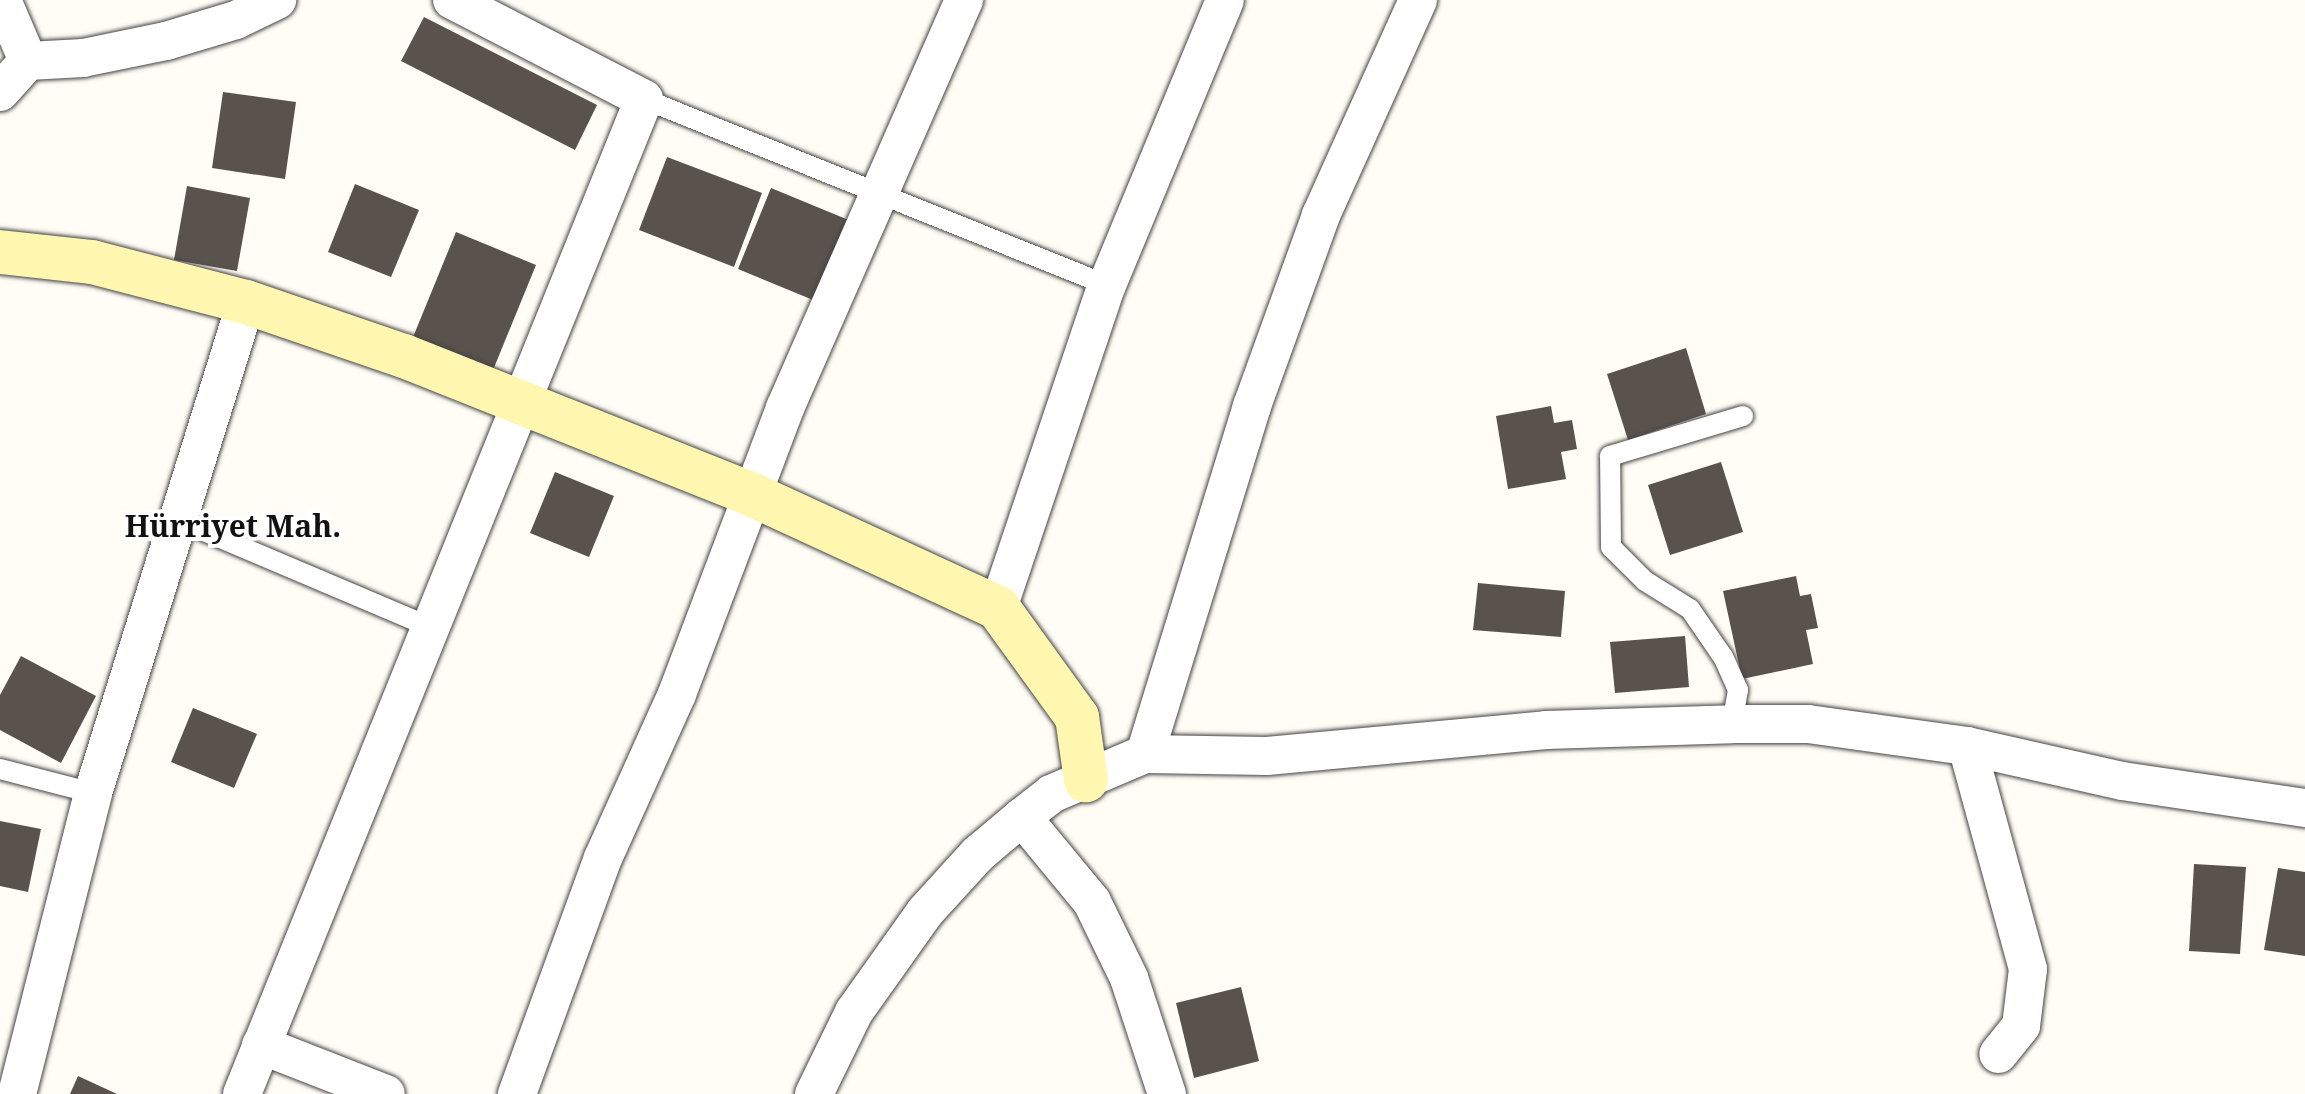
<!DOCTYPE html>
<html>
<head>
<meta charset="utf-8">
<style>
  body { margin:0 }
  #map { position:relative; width:2305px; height:1094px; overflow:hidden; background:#fffdf5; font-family:"Noto Serif",serif }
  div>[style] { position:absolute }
  .building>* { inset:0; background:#5a524d }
  .roads { filter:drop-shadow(0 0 2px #444) drop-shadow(0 0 2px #444) }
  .lane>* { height:20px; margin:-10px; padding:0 10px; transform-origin:10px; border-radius:10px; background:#fff }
  .street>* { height:38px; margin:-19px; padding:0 19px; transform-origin:19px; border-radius:19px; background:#fff }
  .secondary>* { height:44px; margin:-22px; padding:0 22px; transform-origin:22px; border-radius:22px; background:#fff6b0 }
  span { translate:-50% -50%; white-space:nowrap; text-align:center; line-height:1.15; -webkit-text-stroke:8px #fff; paint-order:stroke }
  .district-label { font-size:30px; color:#111; font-weight:700 }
</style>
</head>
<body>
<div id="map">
  <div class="building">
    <i style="clip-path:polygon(424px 17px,597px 105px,575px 150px,401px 61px)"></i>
    <i style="clip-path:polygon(223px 92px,296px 102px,285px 179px,212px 168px)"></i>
    <i style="clip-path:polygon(667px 157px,762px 193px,734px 267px,639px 230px)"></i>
    <i style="clip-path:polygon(355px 184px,419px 210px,391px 277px,328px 252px)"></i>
    <i style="clip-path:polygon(187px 186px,250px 198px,237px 271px,174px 260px)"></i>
    <i style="clip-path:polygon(771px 188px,851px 221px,818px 302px,738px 269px)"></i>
    <i style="clip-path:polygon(456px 232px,536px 265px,491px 375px,411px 342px)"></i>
    <i style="clip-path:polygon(1686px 348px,1706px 414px,1628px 440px,1607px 374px)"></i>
    <i style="clip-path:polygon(1551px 406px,1554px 423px,1572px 420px,1577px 449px,1561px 452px,1566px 479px,1508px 489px,1496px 416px)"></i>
    <i style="clip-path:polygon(1721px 462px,1743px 532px,1670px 555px,1648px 485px)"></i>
    <i style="clip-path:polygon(555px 472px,614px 496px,589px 557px,530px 533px)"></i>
    <i style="clip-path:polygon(1796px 576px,1800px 596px,1811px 594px,1818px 628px,1806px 630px,1813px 664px,1742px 679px,1723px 591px)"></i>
    <i style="clip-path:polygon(1478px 583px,1565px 591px,1561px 637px,1473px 630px)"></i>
    <i style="clip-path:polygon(1685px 636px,1689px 687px,1615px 693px,1610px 642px)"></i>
    <i style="clip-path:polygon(21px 656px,96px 696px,61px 763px,0 730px,0 695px)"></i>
    <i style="clip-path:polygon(193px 708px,257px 734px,234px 788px,171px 762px)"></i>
    <i style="clip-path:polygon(0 821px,41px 829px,28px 892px,0 886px)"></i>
    <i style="clip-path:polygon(2194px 864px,2246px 867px,2240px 954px,2189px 951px)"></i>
    <i style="clip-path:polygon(2278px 868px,2305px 872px,2305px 956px,2264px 950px)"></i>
    <i style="clip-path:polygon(1241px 987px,1259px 1061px,1194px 1078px,1176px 1003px)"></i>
    <i style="clip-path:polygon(78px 1076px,117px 1094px,70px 1094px)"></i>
  </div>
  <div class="roads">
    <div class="lane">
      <i style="left:644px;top:99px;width:499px;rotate:21.9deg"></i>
      <i style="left:178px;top:520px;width:277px;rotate:23deg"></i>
      <i style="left:1732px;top:724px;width:35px;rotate:-80deg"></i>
      <i style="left:1738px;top:690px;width:36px;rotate:-114deg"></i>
      <i style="left:1723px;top:657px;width:58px;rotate:-124.5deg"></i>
      <i style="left:1690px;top:609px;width:53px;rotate:-148.1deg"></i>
      <i style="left:1645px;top:581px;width:48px;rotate:-135deg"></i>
      <i style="left:1611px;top:547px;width:91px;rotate:-90.6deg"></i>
      <i style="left:1610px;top:456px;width:139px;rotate:-16.7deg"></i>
      <i style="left:0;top:769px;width:96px;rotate:14.5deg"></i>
    </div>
    <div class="street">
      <i style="left:2px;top:0;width:66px;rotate:66.9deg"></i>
      <i style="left:0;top:92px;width:42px;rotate:-47.9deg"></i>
      <i style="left:28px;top:61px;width:55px;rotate:-3.1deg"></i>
      <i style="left:83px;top:58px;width:85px;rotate:-11.6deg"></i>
      <i style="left:166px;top:41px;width:73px;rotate:-16.7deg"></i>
      <i style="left:236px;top:20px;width:46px;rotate:-26deg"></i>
      <i style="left:998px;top:608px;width:341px;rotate:-71.4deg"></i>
      <i style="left:1107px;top:285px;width:308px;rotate:-67.5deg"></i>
      <i style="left:1967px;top:746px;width:231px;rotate:74.7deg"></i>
      <i style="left:2028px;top:969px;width:57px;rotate:97deg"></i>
      <i style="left:2021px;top:1026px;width:36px;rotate:129deg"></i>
      <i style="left:1145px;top:754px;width:364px;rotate:-72.9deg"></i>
      <i style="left:1252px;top:406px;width:203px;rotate:-70.1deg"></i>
      <i style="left:1321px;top:215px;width:236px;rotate:-65.7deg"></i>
      <i style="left:1022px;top:817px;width:37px;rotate:-38deg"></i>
      <i style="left:1051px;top:794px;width:102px;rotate:-23.1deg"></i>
      <i style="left:1145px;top:754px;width:122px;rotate:0.9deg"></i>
      <i style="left:1267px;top:756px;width:280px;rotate:-5.3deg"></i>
      <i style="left:1546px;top:730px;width:186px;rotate:-1.8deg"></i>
      <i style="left:1732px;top:724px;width:76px"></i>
      <i style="left:1808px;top:724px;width:161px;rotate:7.9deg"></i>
      <i style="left:1967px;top:746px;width:159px;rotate:12.7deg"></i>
      <i style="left:2122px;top:781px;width:185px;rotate:8.4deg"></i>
      <i style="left:261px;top:1045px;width:134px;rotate:21.4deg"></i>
      <i style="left:17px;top:1094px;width:310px;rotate:-75.8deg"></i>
      <i style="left:93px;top:793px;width:514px;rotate:-72.69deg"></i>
      <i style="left:242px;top:1094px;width:1073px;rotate:-68deg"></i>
      <i style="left:644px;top:99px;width:216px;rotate:-152.7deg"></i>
      <i style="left:517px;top:1094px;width:251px;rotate:-70deg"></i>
      <i style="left:603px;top:858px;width:180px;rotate:-65.7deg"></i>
      <i style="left:677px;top:694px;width:306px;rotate:-69.3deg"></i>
      <i style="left:785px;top:408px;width:446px;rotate:-66.3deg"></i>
      <i style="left:814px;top:1094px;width:91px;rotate:-64deg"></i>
      <i style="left:854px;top:1012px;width:123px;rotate:-54.6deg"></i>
      <i style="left:925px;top:912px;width:79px;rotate:-47.6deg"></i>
      <i style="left:978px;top:854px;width:57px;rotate:-40.1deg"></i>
      <i style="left:1022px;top:817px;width:110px;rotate:50.5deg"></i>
      <i style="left:1092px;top:902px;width:85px;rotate:64deg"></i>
      <i style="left:1129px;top:978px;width:122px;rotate:71.9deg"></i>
    </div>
    <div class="secondary">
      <i style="left:0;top:252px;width:93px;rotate:6.2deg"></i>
      <i style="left:92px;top:262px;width:159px;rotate:14.6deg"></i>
      <i style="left:246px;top:302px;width:167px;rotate:18.9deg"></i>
      <i style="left:404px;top:356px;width:378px;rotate:21.7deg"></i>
      <i style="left:755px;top:496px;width:268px;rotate:24.7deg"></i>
      <i style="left:998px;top:608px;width:135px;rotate:54.1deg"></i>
      <i style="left:1077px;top:717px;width:64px;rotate:81.9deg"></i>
    </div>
  </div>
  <div class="district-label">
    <span style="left:233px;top:526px">Hürriyet Mah.</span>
  </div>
</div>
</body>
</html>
